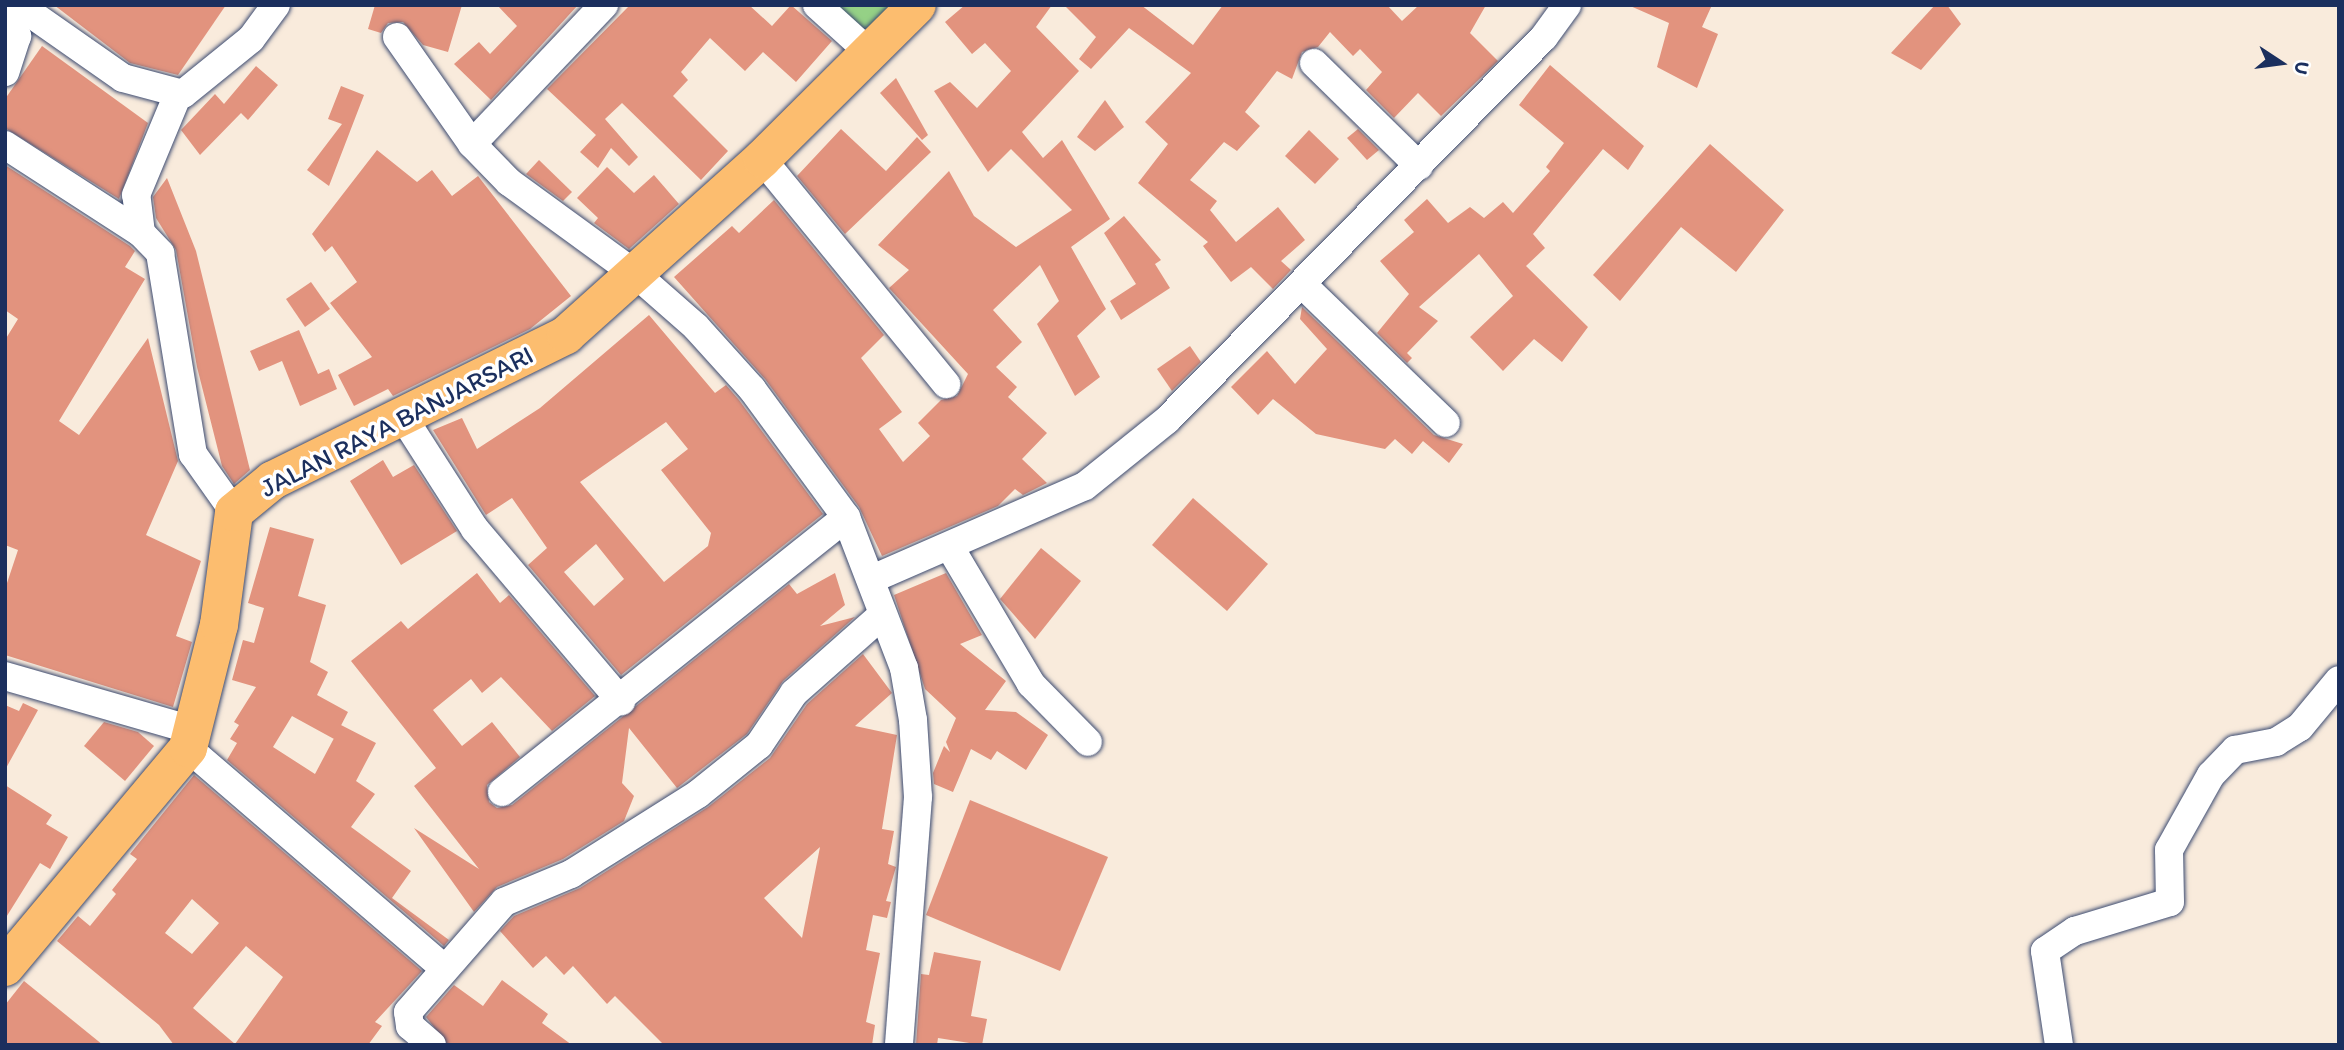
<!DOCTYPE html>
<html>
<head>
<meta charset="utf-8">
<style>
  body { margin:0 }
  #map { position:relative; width:2344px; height:1050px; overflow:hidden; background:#f9ebdc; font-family:Itim,sans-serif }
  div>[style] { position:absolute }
  .green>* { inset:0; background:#95d186 }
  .building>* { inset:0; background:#e2937e }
  .roads { filter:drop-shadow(0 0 2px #3c4b71) drop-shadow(0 0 2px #3c4b71) }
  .minor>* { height:28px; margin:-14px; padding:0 14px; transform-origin:14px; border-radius:14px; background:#fff }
  .highway>* { height:38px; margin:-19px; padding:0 19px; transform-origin:19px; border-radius:19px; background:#fcbd6f }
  span { translate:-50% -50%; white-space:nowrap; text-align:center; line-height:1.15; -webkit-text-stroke:7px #fff; paint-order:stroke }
  .street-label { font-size:26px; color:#1b2f5e }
  .frame { position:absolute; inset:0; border:7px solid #1b2f5e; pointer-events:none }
  .north { position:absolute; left:2246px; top:28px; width:70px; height:70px; -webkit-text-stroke:5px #fff; paint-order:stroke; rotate:103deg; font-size:19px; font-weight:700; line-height:28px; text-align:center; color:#1b2f5e }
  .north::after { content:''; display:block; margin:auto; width:24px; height:32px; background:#1b2f5e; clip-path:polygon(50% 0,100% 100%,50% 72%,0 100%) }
</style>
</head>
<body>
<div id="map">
  <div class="green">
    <i style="clip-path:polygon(837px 5px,887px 5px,890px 8px,867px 33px)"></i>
  </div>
  <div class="building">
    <i style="clip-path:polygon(54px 5px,226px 5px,178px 75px,130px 63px)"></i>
    <i style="clip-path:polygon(375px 5px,462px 5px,448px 52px,423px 45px,403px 22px,388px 23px,381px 33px,368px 29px)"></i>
    <i style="clip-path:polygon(497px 5px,578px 5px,491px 100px,454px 64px,479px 42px,490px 54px,517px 26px)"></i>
    <i style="clip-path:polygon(630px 5px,749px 5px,772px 26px,791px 5px,832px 41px,796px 82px,763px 52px,745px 71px,710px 38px,681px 72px,688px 80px,673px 96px,728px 151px,701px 180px,622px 103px,605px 119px,638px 157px,629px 166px,611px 148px,598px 168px,580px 152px,596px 135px,547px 89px)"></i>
    <i style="clip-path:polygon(965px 5px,1052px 5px,1036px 27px,1079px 71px,1022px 132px,1043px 158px,1062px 140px,1110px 219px,1071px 247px,1106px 309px,1077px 336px,1100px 377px,1075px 396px,1037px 324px,1059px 301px,1040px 265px,993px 310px,1022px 342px,996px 367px,1017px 387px,1008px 397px,1047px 433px,1022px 459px,1047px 483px,1023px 495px,1015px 489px,998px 506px,882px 556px,859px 507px,765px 379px,674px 277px,732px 226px,739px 233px,774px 200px,884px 335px,861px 358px,902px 412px,879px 429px,903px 462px,930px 436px,918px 423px,941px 400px,957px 396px,968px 374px,889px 288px,909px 270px,878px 245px,949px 171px,974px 216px,1016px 247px,1072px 210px,1011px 149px,988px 172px,934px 91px,950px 82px,977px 108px,1011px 71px,985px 43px,972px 54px,945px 22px)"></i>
    <i style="clip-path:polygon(1064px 5px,1141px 5px,1193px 45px,1223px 5px,1387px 5px,1402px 21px,1419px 5px,1486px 5px,1470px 33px,1498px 61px,1441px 116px,1418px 93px,1394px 118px,1366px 90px,1382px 72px,1360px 49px,1353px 56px,1330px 32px,1318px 47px,1302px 52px,1292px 79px,1277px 71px,1245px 112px,1260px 126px,1237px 151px,1224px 142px,1190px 180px,1217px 201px,1210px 210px,1236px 242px,1278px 207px,1305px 240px,1281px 261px,1291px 270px,1273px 289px,1251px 267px,1231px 282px,1203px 246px,1208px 242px,1138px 183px,1168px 144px,1145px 122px,1191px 73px,1129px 28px,1091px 69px,1079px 59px,1096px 37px)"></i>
    <i style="clip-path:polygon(1628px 5px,1712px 5px,1702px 27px,1718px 34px,1697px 88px,1657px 67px,1669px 23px)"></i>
    <i style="clip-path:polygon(1935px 5px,1947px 5px,1961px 24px,1921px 70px,1891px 53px)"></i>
    <i style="clip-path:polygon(42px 46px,148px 123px,119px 199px,5px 128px,5px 99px)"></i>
    <i style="clip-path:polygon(1550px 65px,1644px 146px,1628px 170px,1603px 149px,1533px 234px,1545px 248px,1526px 266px,1588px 327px,1562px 362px,1534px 339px,1503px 371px,1470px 337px,1513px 296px,1479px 254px,1419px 307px,1438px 321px,1407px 353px,1412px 358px,1407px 363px,1377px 333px,1409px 294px,1380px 261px,1414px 232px,1404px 220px,1427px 199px,1448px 223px,1470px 207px,1484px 218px,1503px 202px,1513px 213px,1550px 171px,1546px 167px,1564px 143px,1519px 105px)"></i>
    <i style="clip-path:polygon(256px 66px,278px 85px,248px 120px,241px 113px,200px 155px,181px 130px,215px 94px,224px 104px)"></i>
    <i style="clip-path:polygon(896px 78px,928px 135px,922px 140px,880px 93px)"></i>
    <i style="clip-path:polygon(341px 86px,364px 95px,329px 186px,307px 170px,342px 124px,328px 119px)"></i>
    <i style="clip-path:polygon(1105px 100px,1124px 127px,1095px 151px,1077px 137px)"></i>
    <i style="clip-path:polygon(841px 129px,886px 171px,917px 137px,931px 152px,845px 234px,797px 176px)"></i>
    <i style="clip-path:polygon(1358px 129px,1379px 150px,1367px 160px,1347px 138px)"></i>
    <i style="clip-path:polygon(1309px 130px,1339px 159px,1315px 184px,1285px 156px)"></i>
    <i style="clip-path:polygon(1710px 144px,1784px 210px,1736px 272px,1681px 227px,1620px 301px,1593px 275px)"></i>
    <i style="clip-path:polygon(377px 150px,417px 182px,432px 170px,452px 196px,478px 176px,571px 296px,530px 329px,393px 396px,388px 389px,354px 406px,338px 375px,372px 357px,330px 303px,357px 282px,332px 246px,325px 252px,312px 234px)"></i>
    <i style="clip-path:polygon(539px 160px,572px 192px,563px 201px,526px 174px)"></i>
    <i style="clip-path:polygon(5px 165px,130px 246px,135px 251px,125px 267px,145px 279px,59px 421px,79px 435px,148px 338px,178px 461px,146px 535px,201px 561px,176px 636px,192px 642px,173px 707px,5px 655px,5px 589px,18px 550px,5px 545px,5px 340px,18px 319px,5px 310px)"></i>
    <i style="clip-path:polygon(607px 167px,634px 193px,654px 175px,679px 204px,629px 249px,594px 223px,598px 218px,577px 198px)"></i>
    <i style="clip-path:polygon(167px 178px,196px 251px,250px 470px,234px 484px,222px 466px,197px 367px,176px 250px,156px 218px,153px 197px)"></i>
    <i style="clip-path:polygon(1124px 216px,1161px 260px,1155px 264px,1170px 288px,1121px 320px,1110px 301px,1136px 284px,1104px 233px)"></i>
    <i style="clip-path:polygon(311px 282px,330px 309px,305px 327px,286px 299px)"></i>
    <i style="clip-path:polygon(1302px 307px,1434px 435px,1463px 444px,1449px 463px,1423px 441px,1412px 454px,1395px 439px,1385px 449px,1316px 434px,1273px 399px,1258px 415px,1231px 387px,1267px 351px,1295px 384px,1327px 349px,1300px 319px)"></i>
    <i style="clip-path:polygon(evenodd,649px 315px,715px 393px,726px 385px,739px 400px,823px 514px,621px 675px,528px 565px,547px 548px,512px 498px,486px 515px,433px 430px,462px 418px,477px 449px,540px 408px,649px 315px,666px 422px,688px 449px,661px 470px,711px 533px,708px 546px,664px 582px,580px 482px,666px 422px,649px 315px,596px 544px,624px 579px,594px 606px,564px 572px,596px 544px)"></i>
    <i style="clip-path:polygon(299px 330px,318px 374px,329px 369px,337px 389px,300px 406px,282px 361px,259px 371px,250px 351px)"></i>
    <i style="clip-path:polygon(1190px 346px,1201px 362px,1172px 391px,1157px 369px)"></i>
    <i style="clip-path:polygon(383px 460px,393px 477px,414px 465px,457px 531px,401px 565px,350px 481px)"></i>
    <i style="clip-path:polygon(1193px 498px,1268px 564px,1227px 611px,1152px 545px)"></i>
    <i style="clip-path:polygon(270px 527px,314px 539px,298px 596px,326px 605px,310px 662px,328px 672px,317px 695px,348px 712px,334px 739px,292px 716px,273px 747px,315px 774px,341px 725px,376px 743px,356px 781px,375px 794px,351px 827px,411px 871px,392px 898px,449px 940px,444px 946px,227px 760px,237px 743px,230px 739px,239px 725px,234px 722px,256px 687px,232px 680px,243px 640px,254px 643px,264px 608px,248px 603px)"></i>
    <i style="clip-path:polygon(1041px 548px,1081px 581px,1035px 639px,1000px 599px)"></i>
    <i style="clip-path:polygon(477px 573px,500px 603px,509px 595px,595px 696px,552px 731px,501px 677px,482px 693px,471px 679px,433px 710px,462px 746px,492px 722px,520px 757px,487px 785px,489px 802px,497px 808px,512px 805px,789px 584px,797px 594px,835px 573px,845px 605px,820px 626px,855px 617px,783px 681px,747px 734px,677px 788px,629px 728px,622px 783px,634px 796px,624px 821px,563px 859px,497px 887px,474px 912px,414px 828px,479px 869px,414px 786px,436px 768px,351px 661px,401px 621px,408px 629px)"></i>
    <i style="clip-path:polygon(946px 573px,982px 635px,960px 644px,1006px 681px,985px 710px,1016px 712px,1048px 735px,1026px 770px,997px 751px,991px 760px,971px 749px,953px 792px,934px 784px,933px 773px,944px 746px,950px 752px,946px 742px,956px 718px,925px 689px,894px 595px)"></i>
    <i style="clip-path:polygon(evenodd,863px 654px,892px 693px,855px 726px,897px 735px,882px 829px,894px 831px,888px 864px,896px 867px,886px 901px,891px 902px,887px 918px,873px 915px,866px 950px,880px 953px,866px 1022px,875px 1025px,872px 1045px,664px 1045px,615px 996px,607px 1004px,573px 966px,564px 975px,546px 956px,533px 968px,500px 931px,514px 916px,580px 888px,708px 807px,770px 758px,807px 704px,863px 654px,820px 847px,802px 938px,764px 898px,820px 847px)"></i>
    <i style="clip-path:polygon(23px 703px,38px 710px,5px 770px,5px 705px,19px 711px)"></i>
    <i style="clip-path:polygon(104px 722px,138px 732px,154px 746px,125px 781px,84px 746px)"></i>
    <i style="clip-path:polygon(evenodd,194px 775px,422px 971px,375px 1022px,382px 1026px,368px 1045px,174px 1045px,159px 1025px,57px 941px,78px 916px,90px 926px,116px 894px,112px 890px,137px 859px,130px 854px,194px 775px,192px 899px,219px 923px,192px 954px,165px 933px,192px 899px,194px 775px,246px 946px,283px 977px,235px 1044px,193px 1008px,246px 946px)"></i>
    <i style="clip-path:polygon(5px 785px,52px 815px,46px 824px,68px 837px,50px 869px,40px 863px,5px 919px)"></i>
    <i style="clip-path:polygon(970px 800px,1108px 857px,1060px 971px,926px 915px)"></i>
    <i style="clip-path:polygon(934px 952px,981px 961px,971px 1016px,987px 1019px,982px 1045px,938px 1038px,937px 1045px,916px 1045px,921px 974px,929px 975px)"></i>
    <i style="clip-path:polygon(502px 980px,548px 1014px,542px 1023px,572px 1045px,448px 1045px,426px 1017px,454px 985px,483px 1006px)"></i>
    <i style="clip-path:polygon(24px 981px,103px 1045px,5px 1045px,5px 1005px)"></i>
  </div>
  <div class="roads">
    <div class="minor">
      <i style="left:817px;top:5px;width:72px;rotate:42.2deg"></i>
      <i style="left:5px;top:10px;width:29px;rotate:65deg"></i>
      <i style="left:17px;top:36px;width:38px;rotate:108deg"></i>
      <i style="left:30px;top:13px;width:113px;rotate:35deg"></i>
      <i style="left:123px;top:78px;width:62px;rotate:14.9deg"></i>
      <i style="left:183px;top:94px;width:87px;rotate:-39deg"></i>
      <i style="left:251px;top:39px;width:42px;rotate:-53.7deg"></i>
      <i style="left:397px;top:37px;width:131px;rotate:55deg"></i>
      <i style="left:472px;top:144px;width:53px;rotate:45.8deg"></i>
      <i style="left:509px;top:182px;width:160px;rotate:36.1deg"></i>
      <i style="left:638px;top:276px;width:77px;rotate:41.3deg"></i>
      <i style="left:696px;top:327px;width:84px;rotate:47.9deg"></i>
      <i style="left:752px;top:389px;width:159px;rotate:53.7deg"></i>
      <i style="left:846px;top:517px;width:162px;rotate:69deg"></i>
      <i style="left:904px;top:668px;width:53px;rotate:80.2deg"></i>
      <i style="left:913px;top:720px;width:77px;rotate:86.3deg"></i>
      <i style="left:918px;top:797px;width:249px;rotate:94.4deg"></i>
      <i style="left:1314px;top:63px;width:147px;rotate:44.4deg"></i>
      <i style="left:472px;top:144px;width:192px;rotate:-46.5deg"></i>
      <i style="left:5px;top:145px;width:162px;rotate:32.9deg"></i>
      <i style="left:141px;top:233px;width:28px;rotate:46deg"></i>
      <i style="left:160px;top:253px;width:204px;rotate:80.7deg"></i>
      <i style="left:193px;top:454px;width:71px;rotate:54.7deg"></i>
      <i style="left:762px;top:159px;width:291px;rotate:50.7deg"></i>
      <i style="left:141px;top:233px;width:38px;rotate:-97deg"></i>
      <i style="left:136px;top:195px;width:109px;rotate:-67.4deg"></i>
      <i style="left:1304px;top:286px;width:197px;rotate:44deg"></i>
      <i style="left:403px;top:417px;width:133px;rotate:57.3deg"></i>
      <i style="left:475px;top:529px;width:226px;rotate:49.7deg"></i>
      <i style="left:951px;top:549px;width:157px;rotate:59.3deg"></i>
      <i style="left:1031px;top:684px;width:81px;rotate:45.5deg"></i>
      <i style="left:872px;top:579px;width:232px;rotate:-23.6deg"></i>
      <i style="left:1085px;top:486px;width:105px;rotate:-38.8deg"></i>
      <i style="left:1167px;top:420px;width:537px;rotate:-45.45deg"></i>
      <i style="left:1544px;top:37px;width:39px;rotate:-54deg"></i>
      <i style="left:5px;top:676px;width:198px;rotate:16.1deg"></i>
      <i style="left:188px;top:748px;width:338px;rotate:40.7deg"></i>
      <i style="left:502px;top:792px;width:440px;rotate:-38.6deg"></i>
      <i style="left:432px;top:1045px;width:29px;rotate:-139deg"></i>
      <i style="left:410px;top:1026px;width:14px;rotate:-98deg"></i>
      <i style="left:408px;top:1012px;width:146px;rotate:-48.9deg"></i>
      <i style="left:504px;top:902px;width:73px;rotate:-22.7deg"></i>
      <i style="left:571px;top:874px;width:150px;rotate:-32.2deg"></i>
      <i style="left:698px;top:794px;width:78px;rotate:-38.8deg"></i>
      <i style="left:759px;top:745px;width:63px;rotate:-56.1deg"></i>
      <i style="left:794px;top:693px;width:116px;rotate:-41.5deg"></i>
      <i style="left:2059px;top:1045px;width:95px;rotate:-98.5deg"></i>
      <i style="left:2045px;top:951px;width:36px;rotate:-34deg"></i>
      <i style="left:2075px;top:931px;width:99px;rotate:-17deg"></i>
      <i style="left:2170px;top:902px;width:52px;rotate:-91.1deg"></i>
      <i style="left:2169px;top:850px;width:86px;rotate:-60.8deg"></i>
      <i style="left:2211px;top:775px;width:35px;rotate:-46deg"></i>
      <i style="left:2235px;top:750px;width:42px;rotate:-11deg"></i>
      <i style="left:2276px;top:742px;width:28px;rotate:-32deg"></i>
      <i style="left:2300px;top:727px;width:61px;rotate:-50.3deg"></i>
    </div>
    <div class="highway">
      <i style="left:5px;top:967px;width:285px;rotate:-50.1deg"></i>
      <i style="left:188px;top:748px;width:127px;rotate:-75.9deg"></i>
      <i style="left:219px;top:625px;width:114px;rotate:-82.4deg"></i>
      <i style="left:234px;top:512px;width:50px;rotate:-39.4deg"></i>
      <i style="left:273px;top:480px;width:327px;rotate:-26.3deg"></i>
      <i style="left:566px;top:335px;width:263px;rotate:-41.9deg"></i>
      <i style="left:762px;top:159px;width:218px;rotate:-44.8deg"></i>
    </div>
  </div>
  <div class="street-label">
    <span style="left:397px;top:422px;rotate:-27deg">JALAN RAYA BANJARSARI</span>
  </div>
  <div class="frame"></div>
  <div class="north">U</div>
</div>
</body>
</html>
